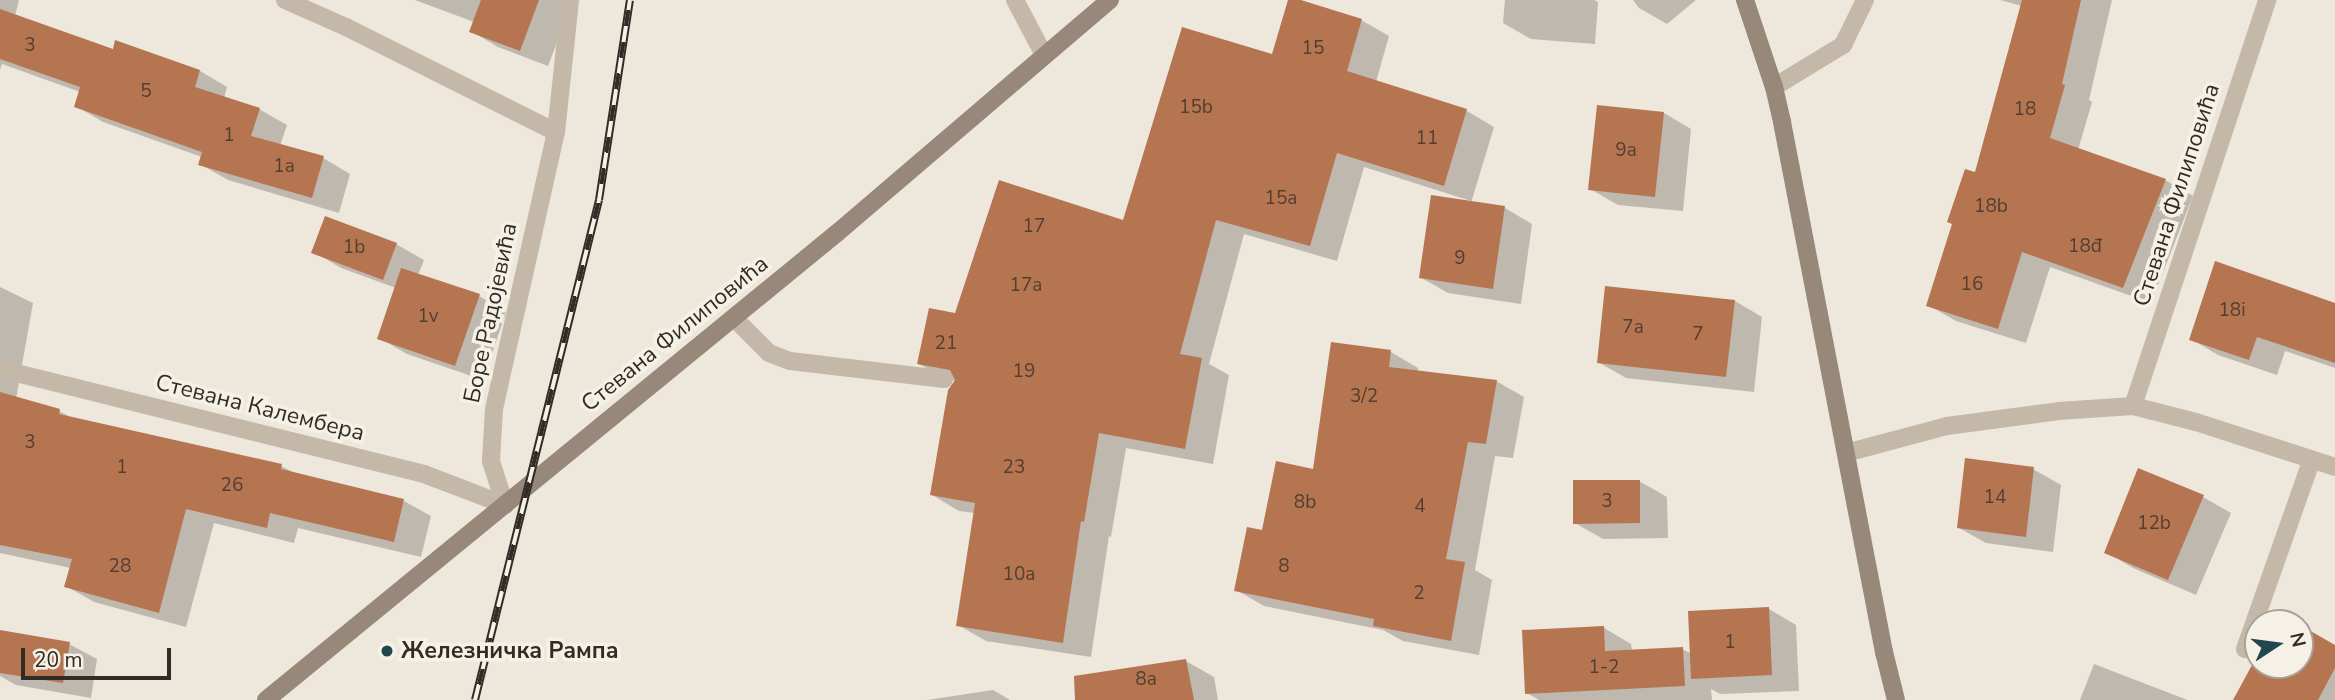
<!DOCTYPE html>
<html>
<head>
<meta charset="utf-8">
<style>
  body { margin:0 }
  #map { position:relative; width:2335px; height:700px; overflow:hidden; background:#eee7db; font-family:"Nunito Sans",sans-serif }
  div>[style] { position:absolute }
  .shadow>* { inset:0; background:#0003 }
  .building>* { inset:0; background:#b67551 }
  .lane>* { height:18px; margin:-9px; padding:0 9px; transform-origin:9px; border-radius:9px; background:#c4b8a9 }
  .street>* { height:18px; margin:-9px; padding:0 9px; transform-origin:9px; border-radius:9px; background:#c4b8a9 }
  .secondary>* { height:18px; margin:-9px; padding:0 9px; transform-origin:9px; border-radius:9px; background:#97887a }
  .rail>* { height:8px; margin-top:-4px; transform-origin:0; background:repeating-linear-gradient(90deg,#f6f1e6 0 16px,#322c27 0 32px); box-sizing:border-box; border-block:2px solid #322c27 }
  .dots>* { width:19px; height:19px; translate:-50% -50%; box-sizing:border-box; border:4px solid #f6f1e6; border-radius:50% }
  span { translate:-50% -50%; white-space:nowrap; text-align:center; line-height:1.15; -webkit-text-stroke:7px #f6f1e6; paint-order:stroke }
  .number-label { font-size:19px; color:#533e32 }
  .number-label span { -webkit-text-stroke-width:0 }
  .street-label { font-size:23px; color:#322c27 }
  .poi-label { font-size:23px; color:#322c27; font-weight:700 }
  .left { translate:0 -50%; text-align:left }
  .north { position:absolute; left:2244px; top:609px; width:70px; height:70px; box-sizing:border-box; background:#f6f1e6; border:2px solid #a8a29a; border-radius:50%; rotate:77deg; font-size:19px; font-weight:700; line-height:28px; text-align:center; color:#322c27 }
  .north::after { content:''; display:block; margin:auto; width:24px; height:32px; background:#23464e; clip-path:polygon(50% 0,100% 100%,50% 72%,0 100%) }
  .scale { position:absolute; left:21px; top:648px; width:150px; height:32px; box-sizing:border-box; border:4px solid #322c27; border-top:0; padding-left:9px; font-size:21px; line-height:24px; white-space:nowrap; color:#322c27; -webkit-text-stroke:5px #f6f1e6; paint-order:stroke }
</style>
</head>
<body>
<div id="map">
  <div class="shadow">
    <i style="clip-path:polygon(0 0,19px 0,15px 16px,114px 51px,200px 71px,227px 87px,224px 98px,259px 109px,287px 125px,280px 146px,323px 158px,350px 174px,339px 213px,228px 180px,200px 164px,202px 157px,103px 122px,76px 106px,80px 92px,2px 64px,0 70px)"></i>
    <i style="clip-path:polygon(415px 0,573px 0,548px 66px,498px 47px,471px 31px,474px 22px)"></i>
    <i style="clip-path:polygon(1290px 0,1361px 20px,1389px 36px,1376px 82px,1467px 111px,1494px 127px,1471px 203px,1505px 208px,1532px 224px,1521px 304px,1448px 293px,1420px 277px,1471px 201px,1364px 167px,1337px 261px,1244px 234px,1209px 364px,1229px 375px,1213px 464px,1126px 448px,1111px 537px,1109px 536px,1091px 657px,986px 641px,958px 625px,975px 513px,959px 511px,932px 495px,956px 381px,947px 379px,919px 364px,957px 316px,1124px 222px,1273px 56px)"></i>
    <i style="clip-path:polygon(1505px 0,1594px 0,1598px 2px,1595px 44px,1531px 39px,1503px 23px)"></i>
    <i style="clip-path:polygon(1633px 0,1696px 0,1667px 24px,1639px 8px)"></i>
    <i style="clip-path:polygon(2000px 0,2112px 0,2089px 100px,2092px 102px,2078px 150px,2165px 180px,2193px 196px,2151px 303px,2050px 267px,2026px 343px,1956px 321px,1928px 305px,1976px 174px,2022px 6px)"></i>
    <i style="clip-path:polygon(1664px 113px,1691px 129px,1683px 211px,1618px 205px,1590px 189px)"></i>
    <i style="clip-path:polygon(396px 244px,424px 260px,418px 275px,479px 296px,506px 312px,483px 380px,407px 354px,379px 338px,396px 288px,341px 268px,314px 252px)"></i>
    <i style="clip-path:polygon(0 287px,33px 303px,16px 399px,59px 411px,74px 419px,281px 466px,297px 474px,404px 501px,431px 516px,421px 557px,298px 528px,294px 543px,214px 523px,186px 627px,94px 602px,66px 586px,71px 568px,0 553px)"></i>
    <i style="clip-path:polygon(1735px 301px,1762px 317px,1754px 392px,1626px 378px,1598px 362px)"></i>
    <i style="clip-path:polygon(2335px 304px,2335px 368px,2285px 351px,2277px 375px,2218px 355px,2191px 339px)"></i>
    <i style="clip-path:polygon(1391px 352px,1418px 368px,1418px 372px,1496px 381px,1524px 397px,1513px 458px,1495px 456px,1475px 570px,1492px 580px,1479px 655px,1403px 641px,1383px 630px,1264px 606px,1236px 590px,1264px 532px,1314px 471px)"></i>
    <i style="clip-path:polygon(2033px 469px,2061px 485px,2053px 552px,1986px 543px,1959px 528px)"></i>
    <i style="clip-path:polygon(1639px 481px,1667px 497px,1668px 538px,1603px 539px,1575px 523px)"></i>
    <i style="clip-path:polygon(2203px 497px,2231px 513px,2196px 595px,2133px 568px,2106px 552px)"></i>
    <i style="clip-path:polygon(1769px 609px,1796px 625px,1799px 691px,1720px 694px,1711px 689px,1712px 700px,1539px 700px,1527px 693px,1604px 628px,1631px 644px,1632px 651px,1682px 649px,1692px 654px)"></i>
    <i style="clip-path:polygon(2280px 617px,2292px 623px,2277px 623px)"></i>
    <i style="clip-path:polygon(2300px 627px,2335px 647px,2335px 700px,2235px 700px,2258px 658px,2258px 665px,2300px 665px)"></i>
    <i style="clip-path:polygon(0 632px,69px 644px,97px 659px,91px 698px,16px 685px,0 676px)"></i>
    <i style="clip-path:polygon(1186px 661px,1214px 677px,1218px 700px,1108px 700px)"></i>
    <i style="clip-path:polygon(2094px 664px,2185px 699px,2187px 700px,2080px 700px)"></i>
    <i style="clip-path:polygon(993px 690px,1010px 700px,927px 700px)"></i>
  </div>
  <div class="building">
    <i style="clip-path:polygon(481px 0,539px 0,520px 51px,469px 32px)"></i>
    <i style="clip-path:polygon(1288px 0,1301px 0,1362px 19px,1347px 71px,1467px 109px,1444px 186px,1337px 153px,1310px 246px,1216px 220px,1180px 354px,1202px 358px,1185px 449px,1099px 433px,1084px 522px,1081px 521px,1063px 643px,956px 626px,975px 503px,930px 495px,948px 390px,955px 380px,950px 370px,917px 364px,929px 308px,955px 313px,999px 180px,1123px 220px,1182px 27px,1272px 54px)"></i>
    <i style="clip-path:polygon(2022px 0,2081px 0,2062px 84px,2065px 85px,2050px 138px,2166px 179px,2123px 288px,2022px 252px,1998px 329px,1926px 306px,1952px 224px,1947px 222px,1965px 169px,1975px 172px)"></i>
    <i style="clip-path:polygon(0 9px,113px 49px,115px 40px,200px 70px,195px 87px,260px 108px,251px 136px,324px 156px,312px 198px,198px 165px,202px 152px,74px 107px,80px 87px,0 59px)"></i>
    <i style="clip-path:polygon(1597px 105px,1664px 112px,1655px 197px,1588px 190px)"></i>
    <i style="clip-path:polygon(1431px 195px,1505px 206px,1493px 289px,1419px 278px)"></i>
    <i style="clip-path:polygon(325px 216px,397px 243px,383px 280px,311px 253px)"></i>
    <i style="clip-path:polygon(2215px 261px,2335px 303px,2335px 363px,2257px 337px,2249px 360px,2189px 340px)"></i>
    <i style="clip-path:polygon(401px 268px,480px 294px,455px 366px,377px 339px)"></i>
    <i style="clip-path:polygon(1605px 286px,1735px 300px,1726px 377px,1597px 363px)"></i>
    <i style="clip-path:polygon(1331px 342px,1391px 350px,1389px 367px,1497px 380px,1486px 444px,1468px 442px,1446px 559px,1465px 562px,1451px 641px,1373px 626px,1374px 619px,1234px 591px,1247px 527px,1262px 530px,1276px 461px,1313px 469px)"></i>
    <i style="clip-path:polygon(0 392px,60px 409px,59px 414px,282px 464px,281px 469px,404px 499px,394px 542px,270px 513px,267px 528px,186px 509px,159px 613px,64px 587px,72px 559px,0 545px)"></i>
    <i style="clip-path:polygon(1965px 458px,2034px 467px,2026px 537px,1957px 528px)"></i>
    <i style="clip-path:polygon(2138px 468px,2204px 495px,2168px 580px,2104px 553px)"></i>
    <i style="clip-path:polygon(1573px 480px,1640px 480px,1640px 523px,1573px 524px)"></i>
    <i style="clip-path:polygon(1769px 607px,1772px 675px,1691px 679px,1688px 611px)"></i>
    <i style="clip-path:polygon(2300px 625px,2335px 645px,2335px 668px,2318px 700px,2233px 700px,2258px 654px,2258px 665px,2300px 665px)"></i>
    <i style="clip-path:polygon(1604px 626px,1605px 651px,1683px 647px,1685px 686px,1525px 694px,1522px 630px)"></i>
    <i style="clip-path:polygon(0 630px,70px 642px,63px 683px,0 673px)"></i>
    <i style="clip-path:polygon(1186px 659px,1194px 700px,1075px 700px,1074px 676px)"></i>
  </div>
  <div class="lane">
    <i style="left:1774px;top:87px;width:81px;rotate:-31.3deg"></i>
    <i style="left:1843px;top:45px;width:50px;rotate:-63.9deg"></i>
    <i style="left:2245px;top:649px;width:201px;rotate:-70.6deg"></i>
  </div>
  <div class="street">
    <i style="left:285px;top:0;width:67px;rotate:23.9deg"></i>
    <i style="left:346px;top:27px;width:235px;rotate:26.6deg"></i>
    <i style="left:1015px;top:0;width:62px;rotate:62.2deg"></i>
    <i style="left:734px;top:318px;width:49px;rotate:45deg"></i>
    <i style="left:769px;top:353px;width:22px;rotate:21deg"></i>
    <i style="left:790px;top:361px;width:155px;rotate:6.7deg"></i>
    <i style="left:0;top:369px;width:437px;rotate:13.9deg"></i>
    <i style="left:424px;top:474px;width:87px;rotate:20.9deg"></i>
    <i style="left:2133px;top:406px;width:428px;rotate:-71.7deg"></i>
    <i style="left:1846px;top:453px;width:105px;rotate:-15deg"></i>
    <i style="left:1947px;top:426px;width:113px;rotate:-7.6deg"></i>
    <i style="left:2059px;top:411px;width:74px;rotate:-3.9deg"></i>
    <i style="left:2133px;top:406px;width:65px;rotate:14.3deg"></i>
    <i style="left:2196px;top:422px;width:146px;rotate:17.9deg"></i>
    <i style="left:505px;top:505px;width:46px;rotate:-107.7deg"></i>
    <i style="left:491px;top:461px;width:52px;rotate:-86.7deg"></i>
    <i style="left:494px;top:409px;width:284px;rotate:-77.4deg"></i>
    <i style="left:556px;top:132px;width:133px;rotate:-83.9deg"></i>
  </div>
  <div class="secondary">
    <i style="left:1745px;top:0;width:92px;rotate:71.6deg"></i>
    <i style="left:1774px;top:87px;width:36px;rotate:77deg"></i>
    <i style="left:1782px;top:122px;width:540px;rotate:79.11deg"></i>
    <i style="left:1884px;top:652px;width:49px;rotate:76deg"></i>
    <i style="left:266px;top:700px;width:738px;rotate:-39.28deg"></i>
    <i style="left:837px;top:233px;width:359px;rotate:-40.5deg"></i>
  </div>
  <div class="rail">
    <i style="left:475px;top:700px;width:515px;rotate:-76.07deg"></i>
    <i style="left:599px;top:200px;width:202px;rotate:-81.2deg"></i>
  </div>
  <div class="dots">
    <i style="left:387px;top:651px;background:#23464e"></i>
  </div>
  <div class="number-label">
    <span style="left:30px;top:46px">3</span>
    <span style="left:1313px;top:49px">15</span>
    <span style="left:146px;top:92px">5</span>
    <span style="left:1196px;top:108px">15b</span>
    <span style="left:2025px;top:110px">18</span>
    <span style="left:229px;top:136px">1</span>
    <span style="left:1427px;top:139px">11</span>
    <span style="left:1626px;top:151px">9a</span>
    <span style="left:284px;top:167px">1a</span>
    <span style="left:1281px;top:199px">15a</span>
    <span style="left:1991px;top:207px">18b</span>
    <span style="left:1034px;top:227px">17</span>
    <span style="left:2085px;top:247px">18đ</span>
    <span style="left:354px;top:248px">1b</span>
    <span style="left:1460px;top:259px">9</span>
    <span style="left:1972px;top:285px">16</span>
    <span style="left:1026px;top:286px">17a</span>
    <span style="left:2232px;top:311px">18i</span>
    <span style="left:428px;top:317px">1v</span>
    <span style="left:1633px;top:328px">7a</span>
    <span style="left:1698px;top:335px">7</span>
    <span style="left:946px;top:344px">21</span>
    <span style="left:1024px;top:372px">19</span>
    <span style="left:1364px;top:397px">3/2</span>
    <span style="left:30px;top:443px">3</span>
    <span style="left:122px;top:468px">1</span>
    <span style="left:1014px;top:468px">23</span>
    <span style="left:232px;top:486px">26</span>
    <span style="left:1995px;top:498px">14</span>
    <span style="left:1607px;top:502px">3</span>
    <span style="left:1305px;top:503px">8b</span>
    <span style="left:1420px;top:507px">4</span>
    <span style="left:2154px;top:524px">12b</span>
    <span style="left:120px;top:567px">28</span>
    <span style="left:1284px;top:567px">8</span>
    <span style="left:1019px;top:575px">10a</span>
    <span style="left:1419px;top:594px">2</span>
    <span style="left:1730px;top:643px">1</span>
    <span style="left:1604px;top:668px">1-2</span>
    <span style="left:1146px;top:680px">8a</span>
  </div>
  <div class="street-label">
    <span style="left:2177px;top:195px;rotate:-72deg">Стевана Филиповића</span>
    <span style="left:491px;top:313px;rotate:-78deg">Боре Радојевића</span>
    <span style="left:675px;top:334px;rotate:-39deg">Стевана Филиповића</span>
    <span style="left:260px;top:408px;rotate:14deg">Стевана Калембера</span>
  </div>
  <div class="poi-label">
    <span class="left" style="left:401px;top:651px">Железничка Рампа</span>
  </div>
  <div class="north">N</div>
  <div class="scale">20 m</div>
</div>
</body>
</html>
